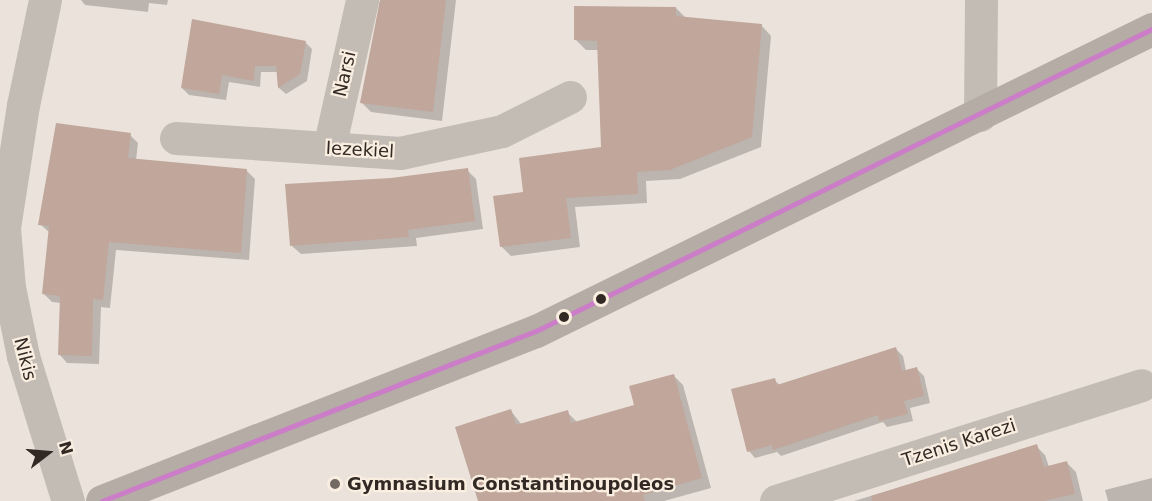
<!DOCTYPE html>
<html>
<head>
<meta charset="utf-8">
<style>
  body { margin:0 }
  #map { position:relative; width:1152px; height:501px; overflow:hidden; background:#ebe3db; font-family:"DejaVu Sans",sans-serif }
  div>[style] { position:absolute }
  .shadow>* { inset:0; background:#0003 }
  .building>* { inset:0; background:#c0a69b }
  .street>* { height:33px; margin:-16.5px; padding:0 16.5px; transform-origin:16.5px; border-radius:16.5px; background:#c3bcb5 }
  .secondary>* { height:33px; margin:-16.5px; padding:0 16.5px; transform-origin:16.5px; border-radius:16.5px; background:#b4aca5 }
  .bus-1>* { height:4.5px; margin:-2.25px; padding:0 2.25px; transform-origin:2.25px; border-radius:2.25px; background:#cc7dc8 }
  .dots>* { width:16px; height:16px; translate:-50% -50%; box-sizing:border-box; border:3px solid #faeee0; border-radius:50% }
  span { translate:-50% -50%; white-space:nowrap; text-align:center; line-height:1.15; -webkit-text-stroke:4.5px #faeee0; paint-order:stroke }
  .street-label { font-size:18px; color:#332924 }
  .poi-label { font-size:18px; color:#332924; font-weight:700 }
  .left { translate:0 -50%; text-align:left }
  .north { position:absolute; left:18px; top:423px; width:60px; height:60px; -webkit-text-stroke:4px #faeee0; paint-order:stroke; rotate:74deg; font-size:16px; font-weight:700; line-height:24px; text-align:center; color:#332924 }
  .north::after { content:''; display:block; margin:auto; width:21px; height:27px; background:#332924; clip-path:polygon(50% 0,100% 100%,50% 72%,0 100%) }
</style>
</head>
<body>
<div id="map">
  <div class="shadow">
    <i style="clip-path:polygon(81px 0,168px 0,167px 5px,149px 3px,148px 12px,85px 5px)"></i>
    <i style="clip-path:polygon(380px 0,456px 0,442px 121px,371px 112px,362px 103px)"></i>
    <i style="clip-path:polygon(676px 8px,686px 18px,762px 26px,771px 36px,761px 147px,680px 179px,646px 181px,647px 203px,575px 207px,580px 247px,511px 256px,501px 246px,525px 193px,602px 148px,598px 50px,586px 50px,576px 40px)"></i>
    <i style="clip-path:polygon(305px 42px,312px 49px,307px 81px,286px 94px,279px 88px,278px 72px,261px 72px,260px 87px,229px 82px,226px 100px,189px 95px,182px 88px)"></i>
    <i style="clip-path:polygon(130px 135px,138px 143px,136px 160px,247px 171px,255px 179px,249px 260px,116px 250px,110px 308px,101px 307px,99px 364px,67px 363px,59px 354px,61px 303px,52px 302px,44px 294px,50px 233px,40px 224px)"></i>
    <i style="clip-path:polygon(467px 170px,476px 179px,483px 229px,416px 238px,417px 246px,301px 254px,292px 246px,391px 180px)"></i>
    <i style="clip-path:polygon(896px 349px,903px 356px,906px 371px,917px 369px,924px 376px,930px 403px,910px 408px,913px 421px,887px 427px,883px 422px,781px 456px,777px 452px,755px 458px,749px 451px,774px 380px,780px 385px)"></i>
    <i style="clip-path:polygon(673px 375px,683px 385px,711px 488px,664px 501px,479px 501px,511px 411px,522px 425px,567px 412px,577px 422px,636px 406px)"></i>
    <i style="clip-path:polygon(1036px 446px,1045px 455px,1049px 467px,1067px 463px,1076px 472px,1083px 501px,854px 501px)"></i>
    <i style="clip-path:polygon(1152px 478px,1152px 501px,1108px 501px,1105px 490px)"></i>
  </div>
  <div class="building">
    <i style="clip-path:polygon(380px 0,446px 0,433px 112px,360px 103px)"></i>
    <i style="clip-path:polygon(574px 6px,676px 7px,676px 16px,762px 24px,752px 137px,670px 170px,637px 172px,638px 194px,566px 198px,571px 238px,500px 247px,493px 196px,523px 192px,519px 158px,601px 147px,597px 41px,574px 40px)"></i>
    <i style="clip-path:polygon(192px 19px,306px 41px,300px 74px,278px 88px,276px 66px,255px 66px,254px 81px,222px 75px,219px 94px,181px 88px)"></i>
    <i style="clip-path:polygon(56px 123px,131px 133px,128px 158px,247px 169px,241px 253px,109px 242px,103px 300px,93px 299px,92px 356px,58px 355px,60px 296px,42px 294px,49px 226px,38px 225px)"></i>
    <i style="clip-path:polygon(468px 168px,475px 221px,408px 230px,409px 237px,290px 246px,285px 184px,391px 178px)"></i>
    <i style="clip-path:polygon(896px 347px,902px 371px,917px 367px,924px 396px,904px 401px,908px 414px,879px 421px,878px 415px,773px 450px,772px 445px,747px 452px,731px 389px,775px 378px,777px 385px)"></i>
    <i style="clip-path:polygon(674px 374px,702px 478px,643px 495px,645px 501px,478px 501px,455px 427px,511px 409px,516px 425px,568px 410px,571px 423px,634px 405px,629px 386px)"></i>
    <i style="clip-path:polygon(1037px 444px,1044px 467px,1067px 461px,1075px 494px,1044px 501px,872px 501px,871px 496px)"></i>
  </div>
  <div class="street">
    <i style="left:45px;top:0;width:107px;rotate:101.8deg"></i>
    <i style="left:23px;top:105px;width:124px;rotate:98.8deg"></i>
    <i style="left:4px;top:228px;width:59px;rotate:85.2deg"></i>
    <i style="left:9px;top:287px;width:70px;rotate:78.5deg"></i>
    <i style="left:23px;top:356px;width:152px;rotate:72.8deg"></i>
    <i style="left:980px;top:115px;width:115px;rotate:-89.5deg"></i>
    <i style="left:176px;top:138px;width:225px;rotate:3.8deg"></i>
    <i style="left:400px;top:153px;width:104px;rotate:-12.2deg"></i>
    <i style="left:502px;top:131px;width:76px;rotate:-26.6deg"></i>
    <i style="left:329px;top:148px;width:152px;rotate:-77.4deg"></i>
    <i style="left:776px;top:501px;width:383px;rotate:-17.6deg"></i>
  </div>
  <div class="secondary">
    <i style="left:102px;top:501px;width:466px;rotate:-21.4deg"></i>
    <i style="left:536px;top:331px;width:686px;rotate:-26.12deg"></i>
  </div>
  <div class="bus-1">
    <i style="left:102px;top:501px;width:466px;rotate:-21.4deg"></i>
    <i style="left:536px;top:331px;width:686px;rotate:-26.12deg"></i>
  </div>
  <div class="dots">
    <i style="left:601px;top:299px;background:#332924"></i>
    <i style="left:564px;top:317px;background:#332924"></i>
    <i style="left:335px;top:484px;background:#736a64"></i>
  </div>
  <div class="street-label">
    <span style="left:345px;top:74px;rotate:-77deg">Narsi</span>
    <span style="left:360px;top:150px;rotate:3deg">Iezekiel</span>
    <span style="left:25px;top:359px;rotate:76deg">Nikis</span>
    <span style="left:959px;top:443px;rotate:-18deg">Tzenis Karezi</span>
  </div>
  <div class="poi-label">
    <span class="left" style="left:347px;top:484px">Gymnasium Constantinoupoleos</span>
  </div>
  <div class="north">N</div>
</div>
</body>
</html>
